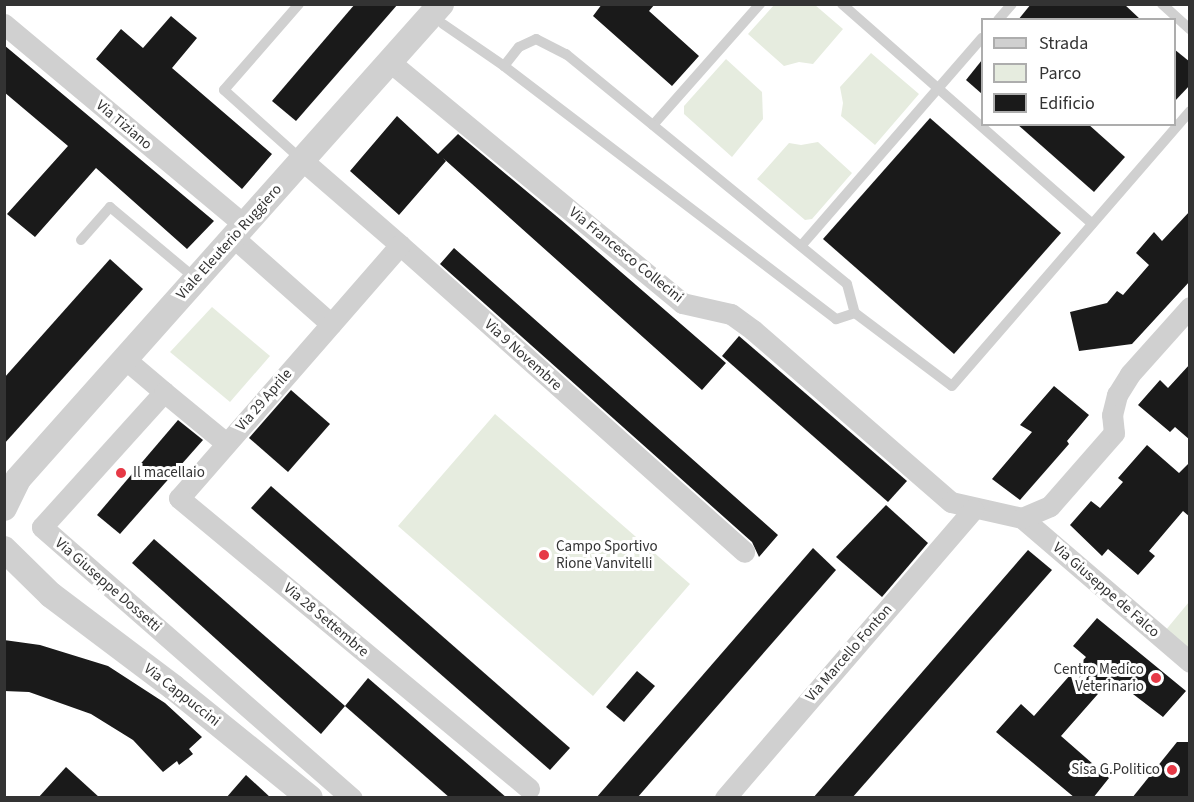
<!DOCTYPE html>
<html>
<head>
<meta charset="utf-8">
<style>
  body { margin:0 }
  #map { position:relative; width:1194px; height:802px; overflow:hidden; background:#fff; font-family:"Source Sans 3",sans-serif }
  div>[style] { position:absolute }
  .green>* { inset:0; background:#e6ecdf }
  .building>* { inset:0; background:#1a1a1a }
  .service>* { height:10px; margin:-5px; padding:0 5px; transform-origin:5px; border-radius:5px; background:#d0d0d0 }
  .minor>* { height:21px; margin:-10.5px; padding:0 10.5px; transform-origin:10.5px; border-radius:10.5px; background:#d0d0d0 }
  .tertiary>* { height:26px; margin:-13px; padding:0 13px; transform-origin:13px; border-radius:13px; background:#d0d0d0 }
  .dots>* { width:16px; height:16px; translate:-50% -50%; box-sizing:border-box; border:3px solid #fff; border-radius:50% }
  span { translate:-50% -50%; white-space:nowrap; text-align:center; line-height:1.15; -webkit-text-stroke:6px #fff; paint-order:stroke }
  .street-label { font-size:15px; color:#333 }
  .poi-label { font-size:15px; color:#333 }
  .left { translate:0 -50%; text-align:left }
  .right { translate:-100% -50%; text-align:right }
  .frame { position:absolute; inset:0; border:6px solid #333; pointer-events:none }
  .legend { position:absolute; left:981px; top:18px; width:195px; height:108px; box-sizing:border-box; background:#fff; border:2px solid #adadad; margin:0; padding:8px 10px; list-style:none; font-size:18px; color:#333 }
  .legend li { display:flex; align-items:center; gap:12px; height:30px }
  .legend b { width:30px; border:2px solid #adadad }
</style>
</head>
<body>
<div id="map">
  <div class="green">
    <i style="clip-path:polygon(774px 5px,815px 5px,843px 29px,813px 64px,799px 62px,784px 66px,748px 34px)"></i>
    <i style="clip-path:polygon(871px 53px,919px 94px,875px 145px,841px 116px,843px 103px,840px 87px)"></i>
    <i style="clip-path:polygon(726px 59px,762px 92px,763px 119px,732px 157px,684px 114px,684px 106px)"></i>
    <i style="clip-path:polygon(818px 142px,852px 173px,812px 219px,805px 220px,757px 179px,789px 143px,801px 145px)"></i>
    <i style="clip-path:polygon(212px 307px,270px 356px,230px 402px,170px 352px)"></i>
    <i style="clip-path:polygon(495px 414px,690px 584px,593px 696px,398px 526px)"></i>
    <i style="clip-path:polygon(1189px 602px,1189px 661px,1160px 637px)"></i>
  </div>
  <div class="building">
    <i style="clip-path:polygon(355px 4px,398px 4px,296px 121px,272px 101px)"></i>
    <i style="clip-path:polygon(602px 4px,655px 4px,649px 11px,699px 56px,672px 86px,593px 16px)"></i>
    <i style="clip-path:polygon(1031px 4px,1124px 4px,1141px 20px,1018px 20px)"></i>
    <i style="clip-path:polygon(171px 16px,197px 38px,172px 68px,272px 154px,242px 189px,96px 59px,121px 29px,143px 48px)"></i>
    <i style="clip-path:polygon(4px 45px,214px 221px,187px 249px,96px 168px,35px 237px,7px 214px,68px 146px,4px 92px)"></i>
    <i style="clip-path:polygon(1174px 49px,1190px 62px,1190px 85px,1174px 102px)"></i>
    <i style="clip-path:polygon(982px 60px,982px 94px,966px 80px)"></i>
    <i style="clip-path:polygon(397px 116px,438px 154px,458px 134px,561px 220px,726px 363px,702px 390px,443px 158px,446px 161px,399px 215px,350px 171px)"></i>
    <i style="clip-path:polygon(930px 118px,1061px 233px,954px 354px,823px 239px)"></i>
    <i style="clip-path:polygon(1017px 124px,1088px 124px,1125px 157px,1094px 192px)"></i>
    <i style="clip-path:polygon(1190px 211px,1190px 281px,1132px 344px,1079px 351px,1070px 312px,1107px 303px,1117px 291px,1123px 295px,1149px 265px,1136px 253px,1154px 232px,1162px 241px)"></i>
    <i style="clip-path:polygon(454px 248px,778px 535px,759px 557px,752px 542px,440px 264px)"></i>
    <i style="clip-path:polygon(110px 259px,143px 289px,4px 444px,4px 378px)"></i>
    <i style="clip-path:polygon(739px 336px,907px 481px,888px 502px,722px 356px)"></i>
    <i style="clip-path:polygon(1190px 364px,1190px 440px,1175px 427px,1170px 432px,1138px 405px,1160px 380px,1168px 388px)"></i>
    <i style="clip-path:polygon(1054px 386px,1089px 415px,1067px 441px,1069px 444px,1020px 500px,992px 479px,1032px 432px,1020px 425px)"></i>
    <i style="clip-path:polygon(291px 390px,330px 424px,288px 472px,249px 438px)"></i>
    <i style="clip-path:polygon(178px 420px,203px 440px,120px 534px,97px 515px)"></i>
    <i style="clip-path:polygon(1147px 445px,1179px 473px,1190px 462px,1190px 517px,1183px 511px,1149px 551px,1155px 556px,1138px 575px,1108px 549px,1102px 556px,1070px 525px,1091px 501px,1100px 508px,1123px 482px,1118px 478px)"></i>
    <i style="clip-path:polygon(271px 486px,570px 748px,550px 770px,251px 508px)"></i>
    <i style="clip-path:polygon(886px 505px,928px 543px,882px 597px,836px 557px)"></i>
    <i style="clip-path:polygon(154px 539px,345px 706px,321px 734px,132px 563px)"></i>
    <i style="clip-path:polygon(813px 548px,836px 570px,637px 798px,596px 798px)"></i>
    <i style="clip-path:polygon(1028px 550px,1052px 570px,852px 798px,813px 798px)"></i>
    <i style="clip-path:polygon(1097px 618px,1186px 691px,1163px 717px,1112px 678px,1061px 736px,1109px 778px,1093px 798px,1075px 798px,996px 732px,1021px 704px,1034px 716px,1086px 657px,1073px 646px)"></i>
    <i style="clip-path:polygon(4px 640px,40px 645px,108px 666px,165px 703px,202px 737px,189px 749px,193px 754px,179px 765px,177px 761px,163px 772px,133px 740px,91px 714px,29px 692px,4px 691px)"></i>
    <i style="clip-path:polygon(637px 671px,655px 686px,624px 722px,606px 707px)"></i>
    <i style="clip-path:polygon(368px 678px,507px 798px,450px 798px,345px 706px)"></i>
    <i style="clip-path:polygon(1177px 742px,1190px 742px,1190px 798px,1132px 798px)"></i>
    <i style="clip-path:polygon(66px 767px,100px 798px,38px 798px)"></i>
    <i style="clip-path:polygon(246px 775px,271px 798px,226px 798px)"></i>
  </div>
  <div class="service">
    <i style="left:299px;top:4px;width:114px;rotate:131.1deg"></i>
    <i style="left:224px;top:90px;width:105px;rotate:41.9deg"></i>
    <i style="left:842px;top:4px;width:333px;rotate:41.3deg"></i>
    <i style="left:1162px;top:4px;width:38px;rotate:42deg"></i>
    <i style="left:998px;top:20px;width:21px;rotate:-49deg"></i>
    <i style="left:443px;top:24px;width:74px;rotate:34.5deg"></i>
    <i style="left:653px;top:125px;width:162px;rotate:-48.5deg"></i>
    <i style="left:81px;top:240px;width:44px;rotate:-48.7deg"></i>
    <i style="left:110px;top:207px;width:112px;rotate:39.9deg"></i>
    <i style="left:801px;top:246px;width:276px;rotate:-49deg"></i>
    <i style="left:855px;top:313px;width:20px;rotate:162deg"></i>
    <i style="left:836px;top:319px;width:417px;rotate:-142.7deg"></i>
    <i style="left:504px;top:66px;width:24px;rotate:-52deg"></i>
    <i style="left:519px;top:47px;width:19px;rotate:-25deg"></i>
    <i style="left:536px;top:39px;width:34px;rotate:27deg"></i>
    <i style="left:566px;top:54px;width:363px;rotate:39.3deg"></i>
    <i style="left:847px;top:284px;width:30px;rotate:75deg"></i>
    <i style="left:855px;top:313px;width:121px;rotate:37deg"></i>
    <i style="left:952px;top:386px;width:364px;rotate:-49.1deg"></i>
  </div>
  <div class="minor">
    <i style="left:4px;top:24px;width:313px;rotate:39.9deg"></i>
    <i style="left:390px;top:62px;width:379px;rotate:39.5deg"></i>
    <i style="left:682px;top:303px;width:50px;rotate:12.7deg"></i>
    <i style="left:731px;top:314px;width:27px;rotate:36deg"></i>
    <i style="left:753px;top:330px;width:262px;rotate:41deg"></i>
    <i style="left:951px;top:502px;width:73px;rotate:12.7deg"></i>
    <i style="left:1022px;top:518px;width:221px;rotate:40.6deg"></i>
    <i style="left:302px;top:160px;width:130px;rotate:40.9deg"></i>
    <i style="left:400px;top:245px;width:461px;rotate:41.7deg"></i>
    <i style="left:233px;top:237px;width:131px;rotate:41.6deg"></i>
    <i style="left:400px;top:245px;width:336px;rotate:131.1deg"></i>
    <i style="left:179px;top:498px;width:455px;rotate:39.7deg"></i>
    <i style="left:125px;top:359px;width:51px;rotate:40.2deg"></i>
    <i style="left:164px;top:392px;width:182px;rotate:132.1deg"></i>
    <i style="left:42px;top:527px;width:412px;rotate:41.2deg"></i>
    <i style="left:164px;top:392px;width:80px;rotate:39.4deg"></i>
    <i style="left:1022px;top:518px;width:30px;rotate:-23deg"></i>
    <i style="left:1050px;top:506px;width:97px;rotate:-48.8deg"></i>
    <i style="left:1114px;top:433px;width:18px;rotate:-96deg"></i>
    <i style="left:1112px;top:415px;width:21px;rotate:-76deg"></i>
    <i style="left:1117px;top:395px;width:25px;rotate:-58deg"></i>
    <i style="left:1130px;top:374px;width:90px;rotate:-48.2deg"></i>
    <i style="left:725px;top:798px;width:381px;rotate:-49.3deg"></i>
  </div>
  <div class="tertiary">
    <i style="left:4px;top:508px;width:32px;rotate:-64deg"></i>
    <i style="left:18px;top:479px;width:636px;rotate:-48.31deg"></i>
    <i style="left:4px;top:549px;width:66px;rotate:44.4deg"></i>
    <i style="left:51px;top:595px;width:153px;rotate:37deg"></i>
    <i style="left:173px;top:687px;width:176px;rotate:39deg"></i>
  </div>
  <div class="dots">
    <i style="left:121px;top:473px;background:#e63946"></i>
    <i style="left:544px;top:555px;background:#e63946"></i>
    <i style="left:1156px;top:678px;background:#e63946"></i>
    <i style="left:1172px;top:770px;background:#e63946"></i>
  </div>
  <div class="street-label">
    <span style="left:124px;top:125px;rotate:40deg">Via Tiziano</span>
    <span style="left:229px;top:242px;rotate:-48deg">Viale Eleuterio Ruggiero</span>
    <span style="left:626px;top:255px;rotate:39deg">Via Francesco Collecini</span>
    <span style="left:523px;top:355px;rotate:42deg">Via 9 Novembre</span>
    <span style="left:264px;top:400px;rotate:-49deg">Via 29 Aprile</span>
    <span style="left:108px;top:585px;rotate:41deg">Via Giuseppe Dossetti</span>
    <span style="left:1106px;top:590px;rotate:41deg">Via Giuseppe de Falco</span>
    <span style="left:326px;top:620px;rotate:40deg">Via 28 Settembre</span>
    <span style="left:849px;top:653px;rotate:-49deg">Via Marcello Fonton</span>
    <span style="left:182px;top:695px;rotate:38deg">Via Cappuccini</span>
  </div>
  <div class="poi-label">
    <span class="left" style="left:133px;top:473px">Il macellaio</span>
    <span class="left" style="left:556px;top:555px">Campo Sportivo<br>Rione Vanvitelli</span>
    <span class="right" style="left:1144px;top:678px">Centro Medico<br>Veterinario</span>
    <span class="right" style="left:1160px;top:770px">Sisa G.Politico</span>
  </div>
  <div class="frame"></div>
  <ul class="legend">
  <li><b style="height:8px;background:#d0d0d0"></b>Strada</li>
  <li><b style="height:16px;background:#e6ecdf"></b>Parco</li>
  <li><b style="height:16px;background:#1a1a1a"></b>Edificio</li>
  </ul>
</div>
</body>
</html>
